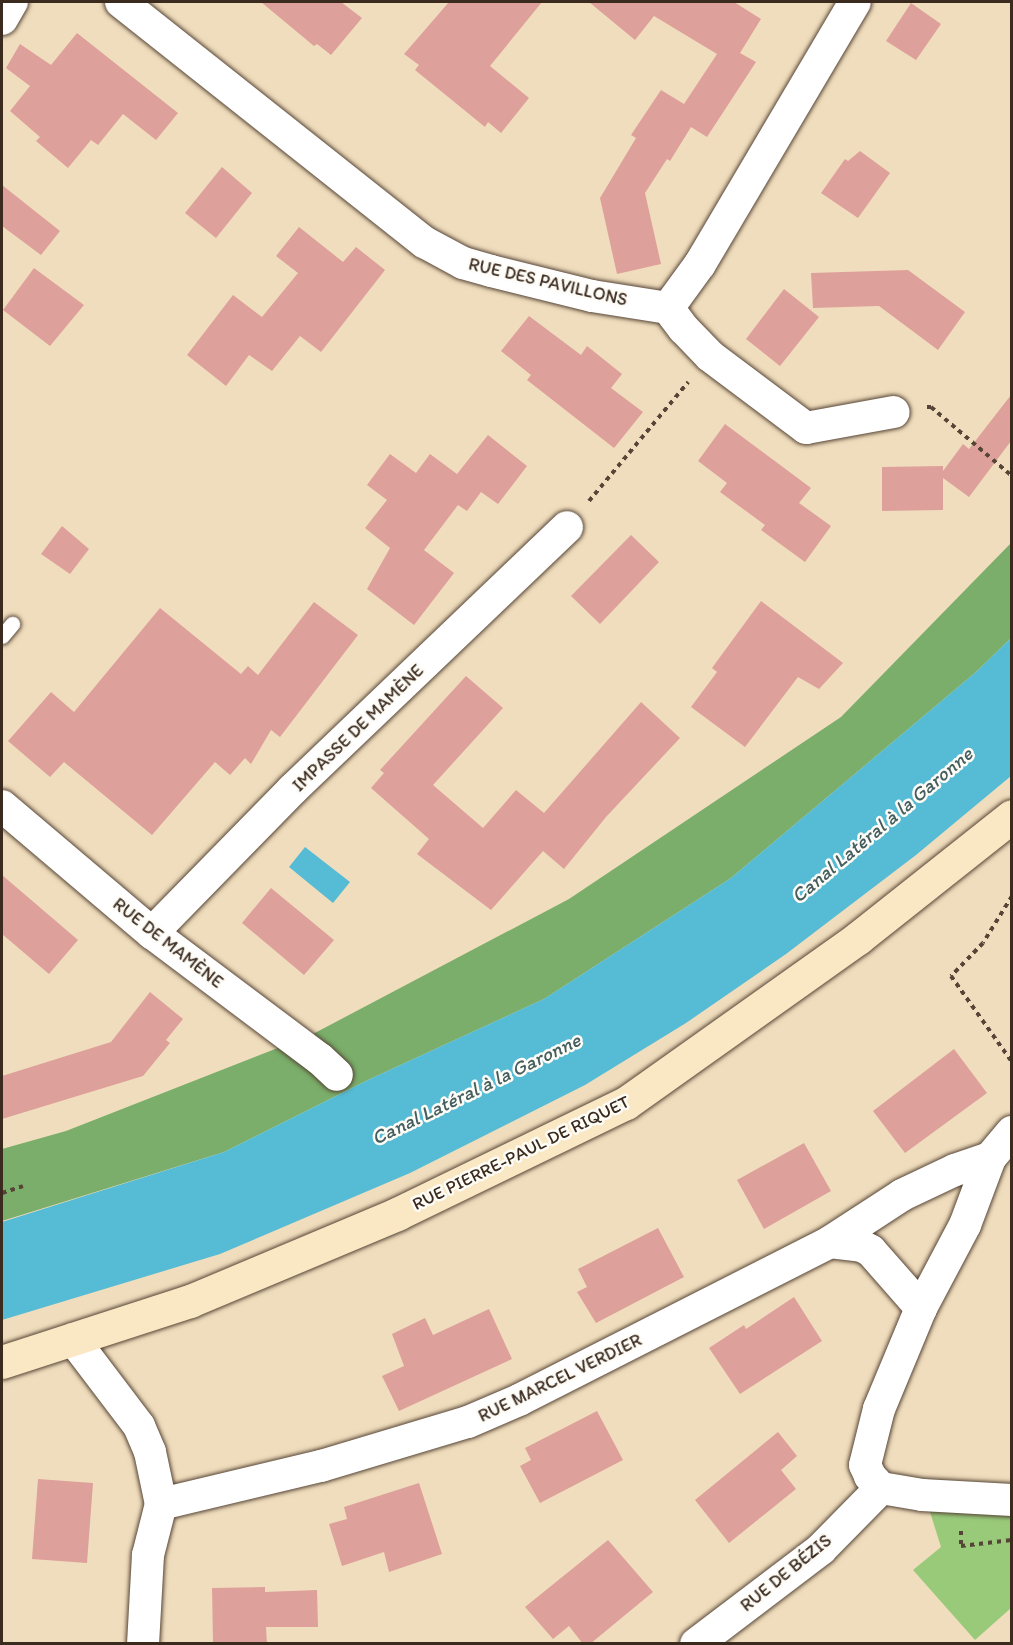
<!DOCTYPE html>
<html>
<head>
<meta charset="utf-8">
<style>
  body { margin:0 }
  #map { position:relative; width:1013px; height:1645px; overflow:hidden; background:#f0ddbd; font-family:Itim,sans-serif }
  div>[style] { position:absolute }
  .green>* { inset:0; background:#99ca7a }
  .forest>* { inset:0; background:#7aae6a }
  .water>* { inset:0; background:#56bbd4 }
  .building>* { inset:0; background:#dea09b }
  .path>* { height:4px; margin-top:-2px; transform-origin:0; background:repeating-linear-gradient(90deg,#564536 0 4.5px,transparent 0 9px) }
  .roads { filter:drop-shadow(0 0 2px #564536) drop-shadow(0 0 2px #564536) }
  .lane>* { height:15px; margin:-7.5px; padding:0 7.5px; transform-origin:7.5px; border-radius:7.5px; background:#fff }
  .street>* { height:32px; margin:-16px; padding:0 16px; transform-origin:16px; border-radius:16px; background:#fff }
  .secondary>* { height:33px; margin:-16.5px; padding:0 16.5px; transform-origin:16.5px; border-radius:16.5px; background:#fae7c3 }
  span { translate:-50% -50%; white-space:nowrap; text-align:center; line-height:1.15; -webkit-text-stroke:5px #fdfcf7; paint-order:stroke }
  .street-label { font-size:18px; color:#3b2a1e }
  .water-label { font-size:20px; color:#445d5e; font-style:italic }
  .frame { position:absolute; inset:0; border:3px solid #3b2a1e; pointer-events:none }
</style>
</head>
<body>
<div id="map">
  <div class="green">
    <i style="clip-path:polygon(930px 1512px,1011px 1512px,1011px 1608px,975px 1640px,913px 1570px,941px 1547px)"></i>
  </div>
  <div class="forest">
    <i style="clip-path:polygon(1011px 543px,1011px 638px,976px 672px,731px 878px,544px 999px,370px 1079px,224px 1152px,2px 1221px,2px 1149px,66px 1131px,311px 1035px,569px 899px,841px 717px)"></i>
  </div>
  <div class="water">
    <i style="clip-path:polygon(1011px 638px,1011px 776px,916px 855px,786px 954px,686px 1023px,585px 1085px,410px 1173px,220px 1254px,2px 1320px,2px 1222px,224px 1152px,370px 1079px,544px 999px,731px 878px,976px 672px)"></i>
    <i style="clip-path:polygon(305px 847px,350px 882px,333px 903px,289px 867px)"></i>
  </div>
  <div class="building">
    <i style="clip-path:polygon(261px 2px,341px 2px,362px 18px,331px 55px,317px 44px,314px 46px)"></i>
    <i style="clip-path:polygon(449px 2px,542px 2px,490px 66px,529px 98px,501px 133px,488px 122px,485px 127px,415px 70px,419px 65px,404px 54px)"></i>
    <i style="clip-path:polygon(589px 2px,734px 2px,761px 19px,740px 53px,756px 62px,707px 137px,691px 127px,670px 161px,667px 159px,645px 193px,661px 264px,617px 274px,600px 198px,636px 138px,631px 135px,661px 90px,684px 104px,717px 54px,654px 16px,635px 40px)"></i>
    <i style="clip-path:polygon(911px 3px,941px 24px,916px 60px,886px 41px)"></i>
    <i style="clip-path:polygon(77px 33px,178px 113px,156px 140px,123px 114px,98px 145px,91px 140px,68px 168px,36px 141px,40px 137px,10px 111px,30px 86px,6px 68px,20px 44px,51px 65px)"></i>
    <i style="clip-path:polygon(860px 151px,890px 173px,858px 218px,821px 193px,845px 159px,848px 161px)"></i>
    <i style="clip-path:polygon(222px 167px,252px 193px,216px 238px,185px 213px)"></i>
    <i style="clip-path:polygon(2px 185px,60px 231px,41px 255px,2px 226px)"></i>
    <i style="clip-path:polygon(299px 227px,343px 262px,356px 247px,385px 270px,321px 352px,300px 336px,272px 371px,249px 355px,226px 386px,187px 355px,233px 295px,262px 317px,298px 273px,276px 256px)"></i>
    <i style="clip-path:polygon(34px 268px,84px 305px,50px 346px,3px 310px)"></i>
    <i style="clip-path:polygon(908px 270px,965px 312px,938px 350px,879px 306px,813px 308px,811px 273px)"></i>
    <i style="clip-path:polygon(784px 289px,819px 317px,780px 366px,746px 339px)"></i>
    <i style="clip-path:polygon(529px 316px,581px 355px,587px 346px,622px 374px,611px 388px,643px 412px,614px 448px,527px 380px,531px 375px,501px 351px)"></i>
    <i style="clip-path:polygon(1011px 395px,1011px 441px,969px 497px,943px 478px,943px 510px,882px 511px,882px 467px,943px 466px,943px 471px,963px 444px,969px 449px)"></i>
    <i style="clip-path:polygon(725px 424px,811px 488px,799px 503px,831px 526px,805px 562px,761px 530px,765px 525px,720px 492px,727px 483px,698px 461px)"></i>
    <i style="clip-path:polygon(488px 435px,527px 466px,498px 504px,481px 492px,467px 511px,458px 505px,424px 550px,454px 573px,414px 625px,367px 589px,390px 548px,365px 528px,387px 500px,367px 485px,390px 454px,416px 473px,430px 454px,457px 474px)"></i>
    <i style="clip-path:polygon(62px 526px,89px 549px,70px 574px,41px 554px)"></i>
    <i style="clip-path:polygon(631px 535px,659px 562px,600px 624px,571px 596px)"></i>
    <i style="clip-path:polygon(761px 601px,843px 663px,819px 689px,798px 677px,745px 747px,691px 707px,717px 672px,712px 668px)"></i>
    <i style="clip-path:polygon(314px 602px,358px 635px,280px 737px,271px 730px,251px 764px,245px 758px,230px 775px,215px 762px,152px 835px,64px 762px,50px 777px,8px 741px,51px 692px,74px 712px,160px 608px,241px 674px,248px 666px,258px 675px)"></i>
    <i style="clip-path:polygon(466px 676px,503px 708px,433px 785px,483px 828px,516px 790px,544px 813px,641px 702px,680px 738px,606px 817px,564px 869px,543px 851px,491px 910px,417px 854px,429px 839px,371px 788px,384px 773px,380px 770px)"></i>
    <i style="clip-path:polygon(2px 875px,78px 940px,49px 974px,2px 934px)"></i>
    <i style="clip-path:polygon(271px 888px,334px 940px,304px 975px,242px 923px)"></i>
    <i style="clip-path:polygon(150px 992px,183px 1019px,166px 1040px,170px 1043px,143px 1076px,2px 1119px,2px 1076px,111px 1042px)"></i>
    <i style="clip-path:polygon(954px 1049px,987px 1093px,905px 1153px,873px 1111px)"></i>
    <i style="clip-path:polygon(804px 1143px,831px 1191px,764px 1229px,737px 1180px)"></i>
    <i style="clip-path:polygon(658px 1228px,684px 1277px,596px 1323px,577px 1292px,587px 1287px,578px 1269px)"></i>
    <i style="clip-path:polygon(794px 1297px,822px 1341px,740px 1394px,709px 1348px,744px 1325px,746px 1329px)"></i>
    <i style="clip-path:polygon(489px 1309px,512px 1359px,399px 1411px,382px 1376px,404px 1366px,392px 1334px,425px 1318px,433px 1335px)"></i>
    <i style="clip-path:polygon(597px 1411px,623px 1460px,540px 1503px,520px 1466px,531px 1460px,525px 1448px)"></i>
    <i style="clip-path:polygon(778px 1432px,797px 1456px,781px 1470px,796px 1489px,729px 1543px,695px 1500px)"></i>
    <i style="clip-path:polygon(38px 1479px,93px 1483px,87px 1563px,32px 1559px)"></i>
    <i style="clip-path:polygon(419px 1483px,442px 1554px,389px 1572px,384px 1552px,342px 1566px,329px 1524px,347px 1519px,344px 1507px)"></i>
    <i style="clip-path:polygon(608px 1540px,653px 1592px,590px 1644px,583px 1644px,569px 1626px,553px 1639px,525px 1607px)"></i>
    <i style="clip-path:polygon(265px 1587px,265px 1592px,317px 1590px,318px 1627px,266px 1627px,267px 1644px,213px 1644px,212px 1588px)"></i>
  </div>
  <div class="path">
    <i style="left:927px;top:407px;width:4px"></i>
    <i style="left:931px;top:407px;width:106px;rotate:40.4deg"></i>
    <i style="left:589px;top:501px;width:155px;rotate:-50.2deg"></i>
    <i style="left:1012px;top:896px;width:55px;rotate:121.7deg"></i>
    <i style="left:983px;top:943px;width:46px;rotate:134.1deg"></i>
    <i style="left:951px;top:976px;width:105px;rotate:54.7deg"></i>
    <i style="left:2px;top:1193px;width:22px;rotate:-18deg"></i>
    <i style="left:961px;top:1531px;width:15px;rotate:90deg"></i>
    <i style="left:961px;top:1546px;width:51px;rotate:-6.7deg"></i>
  </div>
  <div class="roads">
    <div class="lane">
      <i style="left:2px;top:636px;width:16px;rotate:-50deg"></i>
    </div>
    <div class="street">
      <i style="left:121px;top:2px;width:387px;rotate:38.4deg"></i>
      <i style="left:424px;top:242px;width:44px;rotate:28.3deg"></i>
      <i style="left:463px;top:263px;width:29px;rotate:16deg"></i>
      <i style="left:491px;top:271px;width:104px;rotate:13.9deg"></i>
      <i style="left:592px;top:296px;width:77px;rotate:9deg"></i>
      <i style="left:668px;top:308px;width:54px;rotate:-54deg"></i>
      <i style="left:700px;top:264px;width:304px;rotate:-59.4deg"></i>
      <i style="left:2px;top:19px;width:20px;rotate:-60deg"></i>
      <i style="left:668px;top:308px;width:26px;rotate:53deg"></i>
      <i style="left:684px;top:329px;width:37px;rotate:46deg"></i>
      <i style="left:710px;top:356px;width:120px;rotate:36.9deg"></i>
      <i style="left:806px;top:428px;width:89px;rotate:-10.3deg"></i>
      <i style="left:2px;top:806px;width:197px;rotate:40.3deg"></i>
      <i style="left:152px;top:933px;width:210px;rotate:36.9deg"></i>
      <i style="left:320px;top:1059px;width:23px;rotate:43deg"></i>
      <i style="left:152px;top:933px;width:202px;rotate:-45.6deg"></i>
      <i style="left:293px;top:789px;width:379px;rotate:-43.7deg"></i>
      <i style="left:830px;top:1242px;width:86px;rotate:-33.1deg"></i>
      <i style="left:902px;top:1195px;width:59px;rotate:-25.3deg"></i>
      <i style="left:955px;top:1170px;width:37px;rotate:-19deg"></i>
      <i style="left:73px;top:1339px;width:109px;rotate:52.8deg"></i>
      <i style="left:139px;top:1426px;width:28px;rotate:67deg"></i>
      <i style="left:150px;top:1452px;width:53px;rotate:78.1deg"></i>
      <i style="left:161px;top:1504px;width:53px;rotate:104.3deg"></i>
      <i style="left:148px;top:1555px;width:89px;rotate:93.2deg"></i>
      <i style="left:881px;top:1488px;width:16px;rotate:-133deg"></i>
      <i style="left:870px;top:1476px;width:12px;rotate:-114deg"></i>
      <i style="left:865px;top:1465px;width:58px;rotate:-76deg"></i>
      <i style="left:879px;top:1409px;width:109px;rotate:-67.4deg"></i>
      <i style="left:921px;top:1308px;width:94px;rotate:-62.1deg"></i>
      <i style="left:965px;top:1225px;width:72px;rotate:-69.5deg"></i>
      <i style="left:990px;top:1158px;width:34px;rotate:-50deg"></i>
      <i style="left:161px;top:1504px;width:164px;rotate:-13.4deg"></i>
      <i style="left:321px;top:1466px;width:153px;rotate:-16.7deg"></i>
      <i style="left:468px;top:1422px;width:56px;rotate:-23.3deg"></i>
      <i style="left:519px;top:1400px;width:349px;rotate:-26.9deg"></i>
      <i style="left:830px;top:1242px;width:32px;rotate:7deg"></i>
      <i style="left:862px;top:1246px;width:10px;rotate:29deg"></i>
      <i style="left:871px;top:1251px;width:76px;rotate:48.7deg"></i>
      <i style="left:696px;top:1644px;width:157px;rotate:-37.2deg"></i>
      <i style="left:821px;top:1549px;width:86px;rotate:-45.5deg"></i>
      <i style="left:881px;top:1488px;width:42px;rotate:9.7deg"></i>
      <i style="left:922px;top:1495px;width:90px;rotate:3.2deg"></i>
    </div>
    <div class="secondary">
      <i style="left:2px;top:1362px;width:198px;rotate:-18deg"></i>
      <i style="left:190px;top:1301px;width:225px;rotate:-22.8deg"></i>
      <i style="left:397px;top:1214px;width:254px;rotate:-25.9deg"></i>
      <i style="left:626px;top:1103px;width:285px;rotate:-35.4deg"></i>
      <i style="left:858px;top:938px;width:196px;rotate:-38.4deg"></i>
    </div>
  </div>
  <div class="street-label">
    <span style="left:548px;top:282px;rotate:13deg">RUE DES PAVILLONS</span>
    <span style="left:358px;top:728px;rotate:-44deg">IMPASSE DE MAMÈNE</span>
    <span style="left:168px;top:943px;rotate:38deg">RUE DE MAMÈNE</span>
    <span style="left:521px;top:1153px;rotate:-26deg">RUE PIERRE-PAUL DE RIQUET</span>
    <span style="left:560px;top:1378px;rotate:-26deg">RUE MARCEL VERDIER</span>
    <span style="left:786px;top:1573px;rotate:-39deg">RUE DE BÉZIS</span>
  </div>
  <div class="water-label">
    <span style="left:882px;top:825px;rotate:-40deg">Canal Latéral à la Garonne</span>
    <span style="left:476px;top:1089px;rotate:-26deg">Canal Latéral à la Garonne</span>
  </div>
  <div class="frame"></div>
</div>
</body>
</html>
